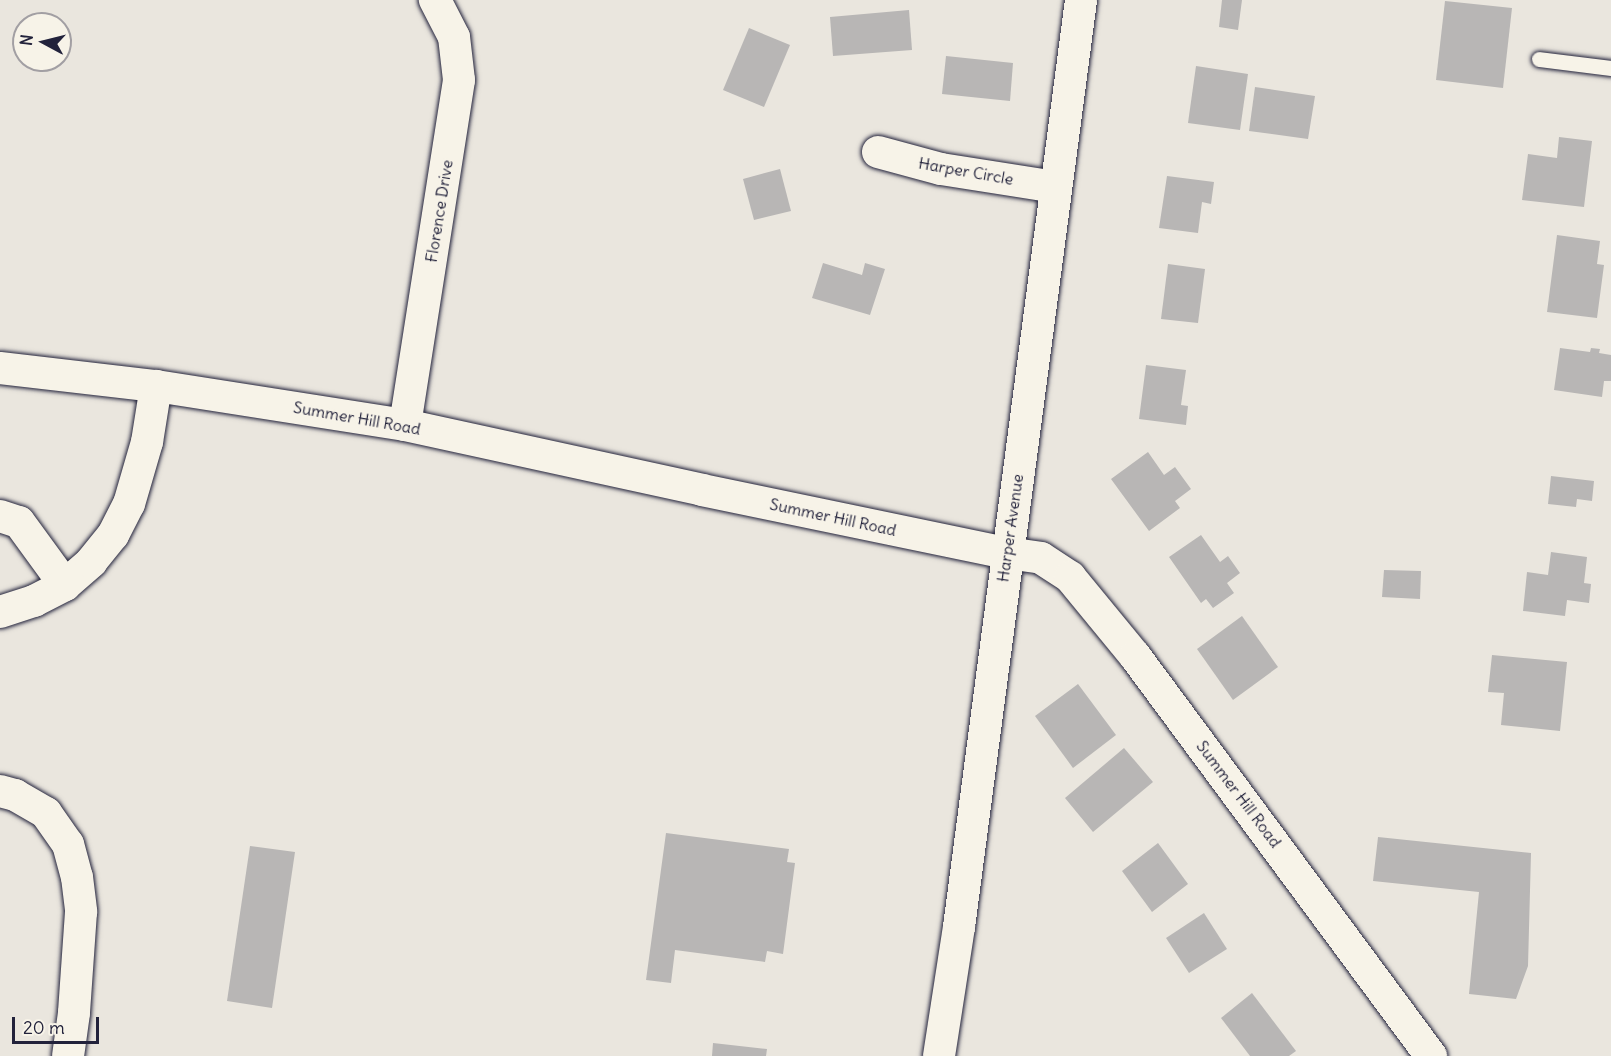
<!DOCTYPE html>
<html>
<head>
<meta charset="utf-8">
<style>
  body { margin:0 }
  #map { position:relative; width:1611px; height:1056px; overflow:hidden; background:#eae6de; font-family:Delius,sans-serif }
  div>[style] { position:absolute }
  .building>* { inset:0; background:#b8b6b5 }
  .roads { filter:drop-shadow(0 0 2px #22223b) drop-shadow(0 0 2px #22223b) }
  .service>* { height:15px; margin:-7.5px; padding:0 7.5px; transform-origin:7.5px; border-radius:7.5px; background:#f7f3e8 }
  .minor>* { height:32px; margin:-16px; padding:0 16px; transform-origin:16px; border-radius:16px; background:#f7f3e8 }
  span { translate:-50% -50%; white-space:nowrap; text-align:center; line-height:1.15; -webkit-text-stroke:4.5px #f7f3e8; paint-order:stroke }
  .street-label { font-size:16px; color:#22223b }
  .north { position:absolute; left:12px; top:12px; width:60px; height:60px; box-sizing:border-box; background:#f7f3e8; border:2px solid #a29fa3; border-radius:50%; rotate:277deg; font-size:16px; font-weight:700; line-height:24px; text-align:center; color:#22223b }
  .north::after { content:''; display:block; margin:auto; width:21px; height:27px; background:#22223b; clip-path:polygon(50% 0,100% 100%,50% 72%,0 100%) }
  .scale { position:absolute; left:12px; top:1017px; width:87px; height:27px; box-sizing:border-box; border:3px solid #22223b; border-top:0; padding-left:8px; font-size:18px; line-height:21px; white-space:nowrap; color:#22223b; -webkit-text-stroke:4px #f7f3e8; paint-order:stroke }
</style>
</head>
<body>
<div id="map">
  <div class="building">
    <i style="clip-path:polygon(1222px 0,1242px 0,1238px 30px,1219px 27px)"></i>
    <i style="clip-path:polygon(1445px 1px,1512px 8px,1503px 88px,1436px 80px)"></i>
    <i style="clip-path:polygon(909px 10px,912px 50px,833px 56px,830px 17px)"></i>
    <i style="clip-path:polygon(749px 28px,790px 45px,764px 107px,723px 90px)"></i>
    <i style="clip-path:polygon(946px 56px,1013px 63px,1010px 101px,942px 94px)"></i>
    <i style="clip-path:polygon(1196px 66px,1248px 74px,1240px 130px,1188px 123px)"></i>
    <i style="clip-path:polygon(1255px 87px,1315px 96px,1308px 139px,1249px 131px)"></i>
    <i style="clip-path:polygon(1559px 137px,1592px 141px,1584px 207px,1522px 200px,1528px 154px,1557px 158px)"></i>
    <i style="clip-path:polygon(780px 169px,791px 211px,754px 220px,743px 179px)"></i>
    <i style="clip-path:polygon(1167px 176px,1214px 182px,1211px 204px,1202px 202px,1198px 233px,1159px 228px)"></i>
    <i style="clip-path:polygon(1557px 235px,1600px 241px,1597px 264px,1604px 265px,1597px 318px,1547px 312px)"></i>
    <i style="clip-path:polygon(823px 263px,862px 275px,865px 263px,885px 269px,870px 315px,812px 298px)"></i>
    <i style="clip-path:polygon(1168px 264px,1205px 269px,1198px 323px,1161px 319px)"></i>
    <i style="clip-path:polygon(1560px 348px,1590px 352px,1591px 348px,1600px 349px,1599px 353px,1611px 355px,1611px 381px,1604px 381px,1602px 397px,1554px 390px)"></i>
    <i style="clip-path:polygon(1146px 365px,1186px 370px,1181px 405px,1188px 406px,1186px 425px,1139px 419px)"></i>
    <i style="clip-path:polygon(1148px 452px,1164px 475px,1175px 467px,1191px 489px,1175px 501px,1180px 508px,1149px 531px,1111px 479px)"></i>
    <i style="clip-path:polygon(1551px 476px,1594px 481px,1592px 501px,1577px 499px,1576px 507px,1548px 504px)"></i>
    <i style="clip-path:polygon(1201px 535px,1220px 562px,1228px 556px,1240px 573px,1227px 583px,1234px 593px,1213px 608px,1206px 599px,1201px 603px,1169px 557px)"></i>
    <i style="clip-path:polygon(1551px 552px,1587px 557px,1584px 583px,1591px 584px,1589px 603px,1567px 600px,1565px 616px,1523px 611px,1527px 572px,1548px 575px)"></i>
    <i style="clip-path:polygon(1384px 570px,1421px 571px,1420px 599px,1382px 597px)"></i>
    <i style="clip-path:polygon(1242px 616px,1278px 667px,1233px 700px,1197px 649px)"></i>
    <i style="clip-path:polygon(1492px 655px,1567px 662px,1560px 731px,1501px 725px,1504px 693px,1488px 692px)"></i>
    <i style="clip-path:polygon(1078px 684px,1116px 735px,1073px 768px,1035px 716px)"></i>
    <i style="clip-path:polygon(1124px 748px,1153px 782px,1093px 832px,1065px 798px)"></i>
    <i style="clip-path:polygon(666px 833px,789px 849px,787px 862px,795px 863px,783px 954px,767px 951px,765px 962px,675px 950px,671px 983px,646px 980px)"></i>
    <i style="clip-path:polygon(1378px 837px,1531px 853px,1528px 966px,1516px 999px,1469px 994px,1479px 892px,1373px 881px)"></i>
    <i style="clip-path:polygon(1158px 843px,1188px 884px,1152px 912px,1122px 871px)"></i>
    <i style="clip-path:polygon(250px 846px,295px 852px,272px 1008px,227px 1001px)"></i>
    <i style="clip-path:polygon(1204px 913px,1227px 949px,1189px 973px,1166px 938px)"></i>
    <i style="clip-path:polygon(1252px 993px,1296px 1051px,1289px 1056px,1250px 1056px,1221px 1018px)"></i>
    <i style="clip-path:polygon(713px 1043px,767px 1049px,766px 1056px,712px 1056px)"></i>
  </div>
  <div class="roads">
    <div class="service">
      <i style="left:1539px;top:59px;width:73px;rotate:7.1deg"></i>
    </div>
    <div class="minor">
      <i style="left:878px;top:152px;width:65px;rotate:15.1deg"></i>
      <i style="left:941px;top:169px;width:116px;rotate:8.9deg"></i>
      <i style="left:0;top:368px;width:157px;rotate:6.6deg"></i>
      <i style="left:156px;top:386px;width:252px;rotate:8.9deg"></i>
      <i style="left:405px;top:425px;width:304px;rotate:12.3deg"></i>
      <i style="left:702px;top:490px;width:311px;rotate:11.7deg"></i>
      <i style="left:1007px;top:553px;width:34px;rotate:8deg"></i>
      <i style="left:1041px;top:558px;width:35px;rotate:33deg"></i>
      <i style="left:1070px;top:577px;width:102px;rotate:50.6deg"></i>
      <i style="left:1135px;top:656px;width:498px;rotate:53.5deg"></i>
      <i style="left:405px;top:425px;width:349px;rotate:-81.1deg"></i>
      <i style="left:459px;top:80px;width:43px;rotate:-96.6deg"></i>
      <i style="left:454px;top:37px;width:42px;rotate:-117.2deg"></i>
      <i style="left:0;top:516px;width:20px;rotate:18deg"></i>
      <i style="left:19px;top:522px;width:78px;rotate:53.9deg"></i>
      <i style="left:0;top:612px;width:36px;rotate:-18deg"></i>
      <i style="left:34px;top:601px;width:35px;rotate:-27deg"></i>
      <i style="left:65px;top:585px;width:35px;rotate:-41deg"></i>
      <i style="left:91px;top:562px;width:35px;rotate:-51deg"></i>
      <i style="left:113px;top:535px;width:35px;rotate:-63deg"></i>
      <i style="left:129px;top:504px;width:65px;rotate:-73.8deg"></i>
      <i style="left:147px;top:442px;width:57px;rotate:-80.9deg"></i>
      <i style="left:0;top:791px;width:16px;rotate:15deg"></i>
      <i style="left:15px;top:795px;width:36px;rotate:30deg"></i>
      <i style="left:46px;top:813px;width:38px;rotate:55deg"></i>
      <i style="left:68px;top:844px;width:34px;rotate:75deg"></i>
      <i style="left:77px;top:877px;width:35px;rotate:83deg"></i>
      <i style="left:81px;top:912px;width:101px;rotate:94deg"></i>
      <i style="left:74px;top:1013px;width:43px;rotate:97.9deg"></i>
      <i style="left:939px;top:1056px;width:131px;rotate:-81.2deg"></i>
      <i style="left:959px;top:927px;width:935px;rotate:-82.5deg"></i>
    </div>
  </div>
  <div class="street-label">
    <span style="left:966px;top:171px;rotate:10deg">Harper Circle</span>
    <span style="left:439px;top:211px;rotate:-81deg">Florence Drive</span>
    <span style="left:357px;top:418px;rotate:10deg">Summer Hill Road</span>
    <span style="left:833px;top:517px;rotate:12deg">Summer Hill Road</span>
    <span style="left:1010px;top:528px;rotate:-82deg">Harper Avenue</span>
    <span style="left:1239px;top:794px;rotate:53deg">Summer Hill Road</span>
  </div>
  <div class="north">N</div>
  <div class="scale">20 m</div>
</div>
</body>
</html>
